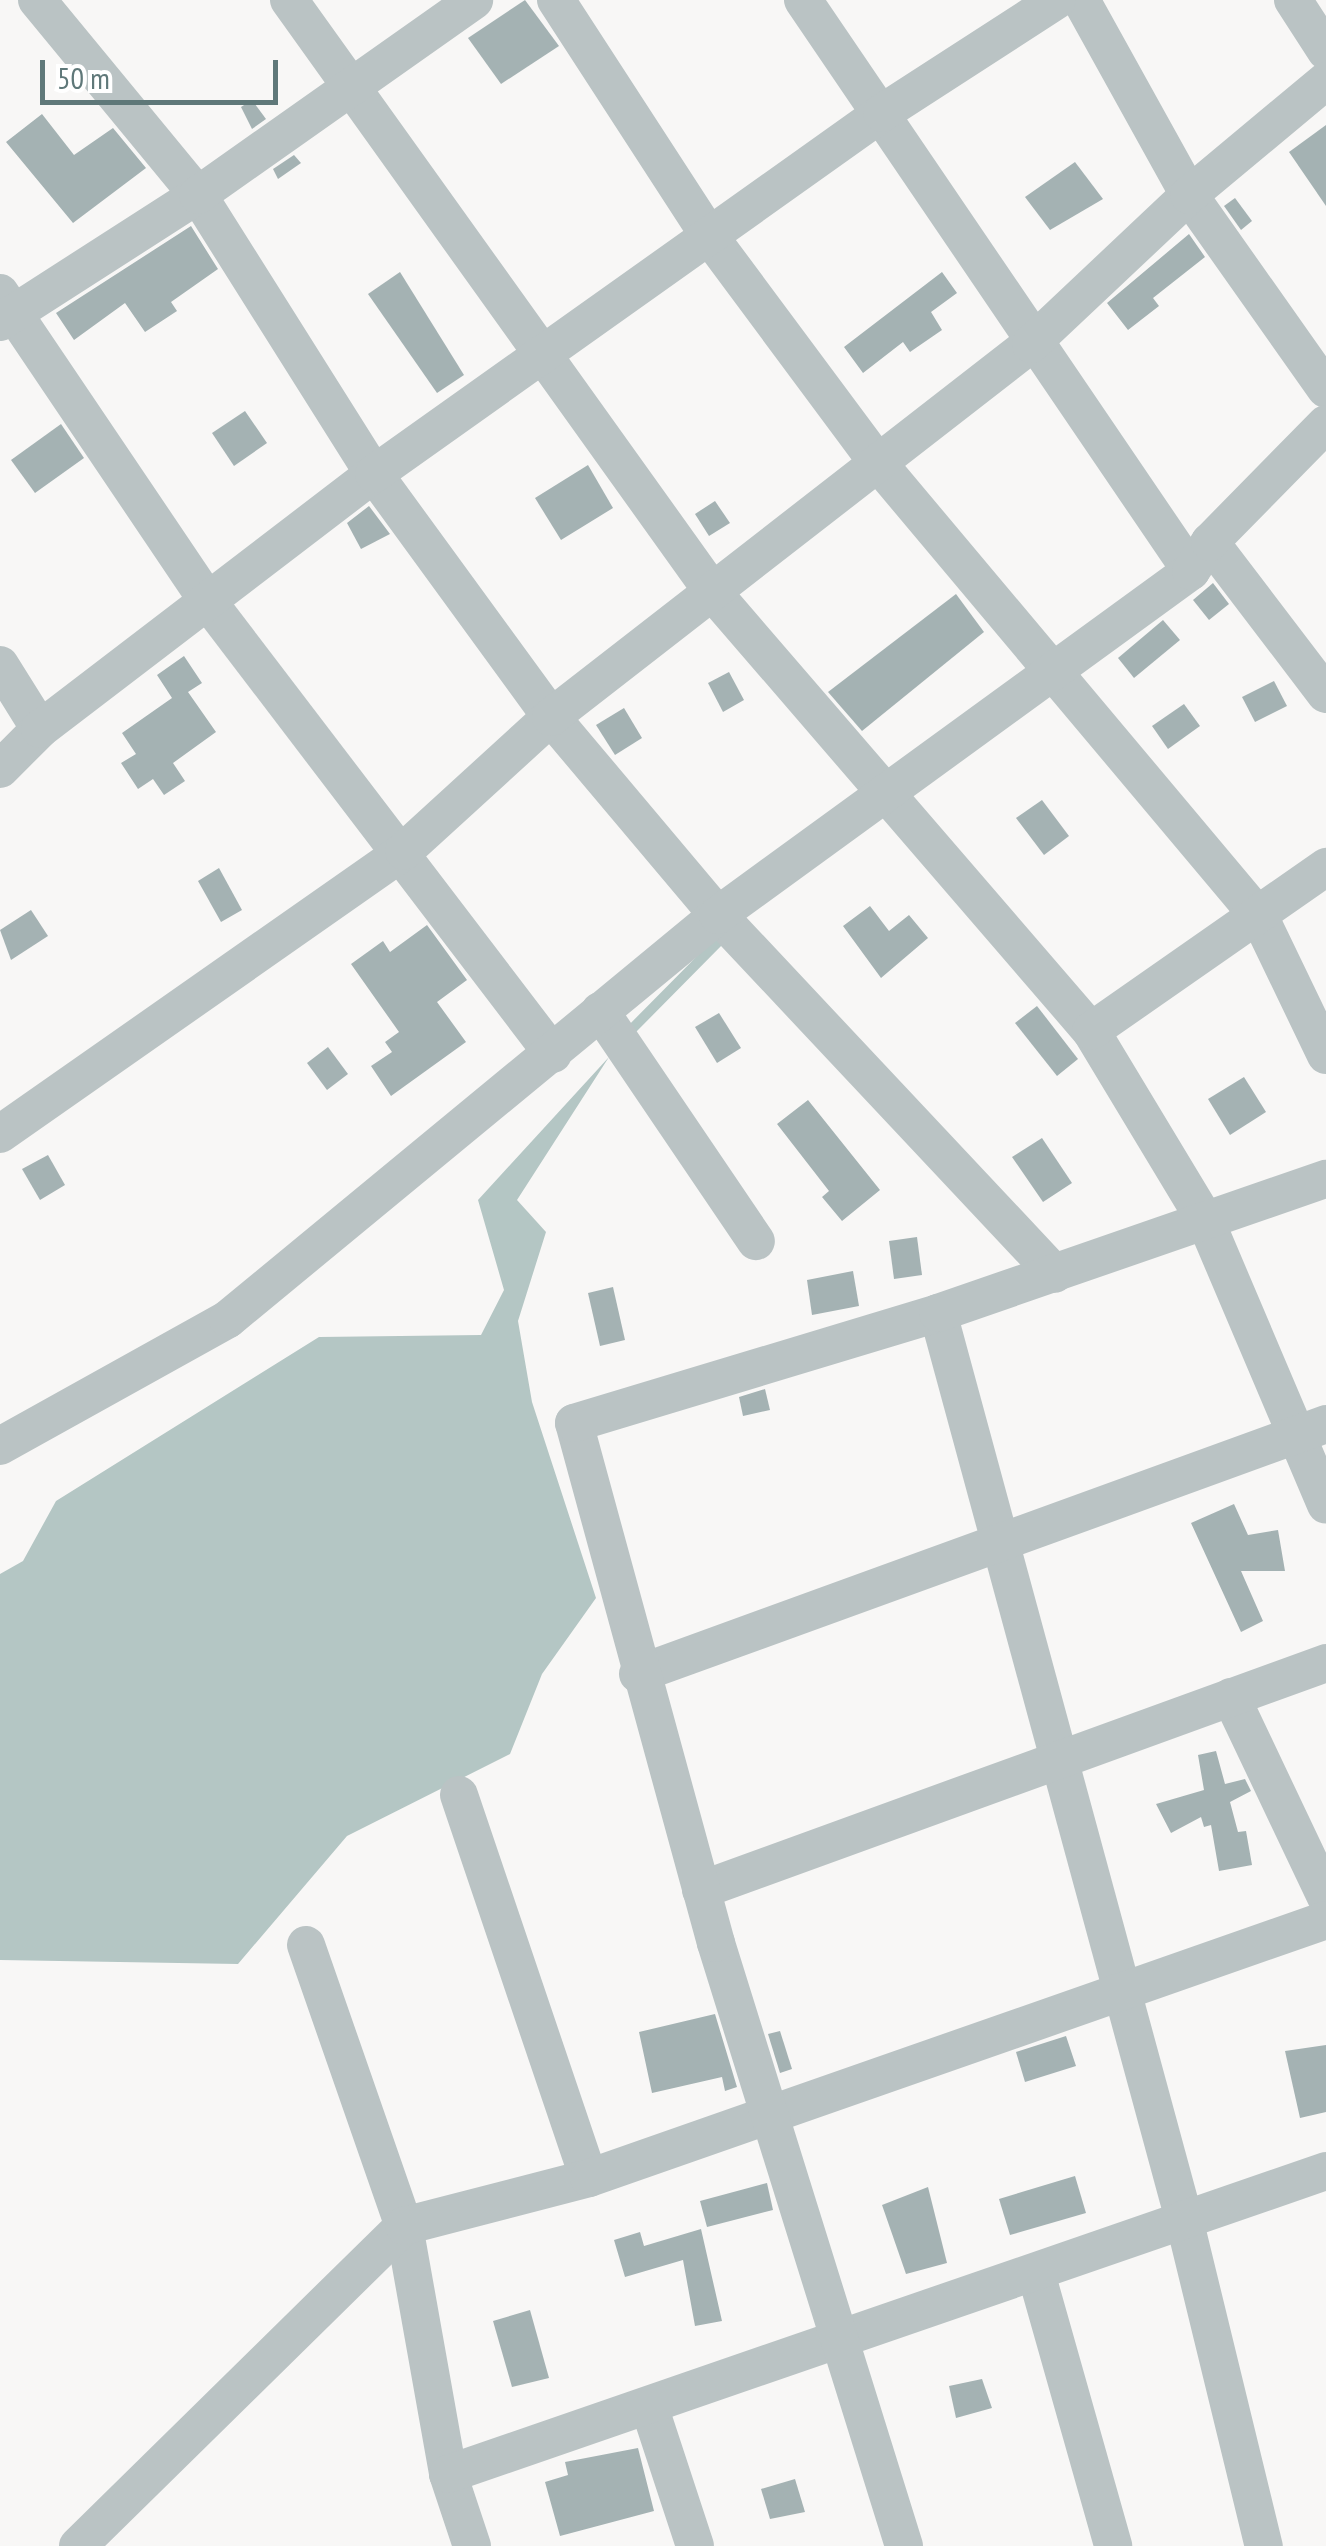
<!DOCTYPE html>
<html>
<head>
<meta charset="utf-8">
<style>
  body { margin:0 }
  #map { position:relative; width:1326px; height:2546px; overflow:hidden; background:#f8f7f6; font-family:"PT Sans Narrow",sans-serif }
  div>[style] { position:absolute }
  .water>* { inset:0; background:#b4c6c4 }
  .stream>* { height:10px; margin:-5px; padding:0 5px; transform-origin:5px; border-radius:5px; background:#b4c6c4 }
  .building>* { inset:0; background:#a4b2b3 }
  .minor>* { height:38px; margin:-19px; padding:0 19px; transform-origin:19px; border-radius:19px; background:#bac3c4 }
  span { translate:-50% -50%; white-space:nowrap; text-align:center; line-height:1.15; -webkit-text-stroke:10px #fff; paint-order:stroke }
  .scale { position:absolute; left:40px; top:60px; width:238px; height:45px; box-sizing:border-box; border:5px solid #5f7879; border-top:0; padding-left:12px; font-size:30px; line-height:35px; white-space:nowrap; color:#5f7879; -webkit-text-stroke:8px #fff; paint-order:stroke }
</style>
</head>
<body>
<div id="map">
  <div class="water">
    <i style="clip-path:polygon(609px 1057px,517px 1200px,546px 1232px,518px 1321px,532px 1402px,596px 1598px,542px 1674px,510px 1754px,347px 1836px,238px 1964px,0 1960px,0 1574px,23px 1561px,56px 1501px,319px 1337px,481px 1335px,504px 1290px,478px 1200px)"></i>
  </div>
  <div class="stream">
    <i style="left:627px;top:1034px;width:142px;rotate:-45.3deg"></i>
  </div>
  <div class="building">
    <i style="clip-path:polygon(525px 0,559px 46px,501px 84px,468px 38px)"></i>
    <i style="clip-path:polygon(252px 100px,266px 119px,252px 129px,241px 107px)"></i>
    <i style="clip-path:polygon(42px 114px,74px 155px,113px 128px,146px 168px,73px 223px,6px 142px)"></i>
    <i style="clip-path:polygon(1326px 125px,1326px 206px,1289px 152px)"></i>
    <i style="clip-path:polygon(294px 155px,301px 163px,278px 179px,273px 169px)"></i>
    <i style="clip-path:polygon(1075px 162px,1103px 199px,1050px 230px,1025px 197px)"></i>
    <i style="clip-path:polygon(1235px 198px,1252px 221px,1241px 230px,1224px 206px)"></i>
    <i style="clip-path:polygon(191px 226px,218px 269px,171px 302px,177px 311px,145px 332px,125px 303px,74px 340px,56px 313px)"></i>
    <i style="clip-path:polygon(1189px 234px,1205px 257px,1153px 298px,1159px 306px,1128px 330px,1107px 303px)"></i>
    <i style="clip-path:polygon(400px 272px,464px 375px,437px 393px,368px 294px)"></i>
    <i style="clip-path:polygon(942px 272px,957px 293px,931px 312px,942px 330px,910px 352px,903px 342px,863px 373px,844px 347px)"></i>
    <i style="clip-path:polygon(245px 411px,267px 443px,234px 466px,212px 433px)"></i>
    <i style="clip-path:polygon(61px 424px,84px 458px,35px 493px,11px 460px)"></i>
    <i style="clip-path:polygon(588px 465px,613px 508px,561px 540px,535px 498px)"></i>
    <i style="clip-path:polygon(715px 501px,730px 523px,709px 536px,695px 514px)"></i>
    <i style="clip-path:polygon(369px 506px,390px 534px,361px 549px,347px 523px)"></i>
    <i style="clip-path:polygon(1213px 583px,1229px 604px,1209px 620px,1193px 600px)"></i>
    <i style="clip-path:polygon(956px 594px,984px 632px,862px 731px,828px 692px)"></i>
    <i style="clip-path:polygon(1163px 620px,1180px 640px,1134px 678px,1118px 658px)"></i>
    <i style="clip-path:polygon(184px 656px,202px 683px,188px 692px,216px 732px,173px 763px,185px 781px,164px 795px,153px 779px,138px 789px,121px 763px,136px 754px,122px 733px,172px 698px,157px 675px)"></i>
    <i style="clip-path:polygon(729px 672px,744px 700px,723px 712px,708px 683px)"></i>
    <i style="clip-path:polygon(1274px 681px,1287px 706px,1255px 722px,1242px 697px)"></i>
    <i style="clip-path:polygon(1184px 704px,1200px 726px,1168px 749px,1152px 726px)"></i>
    <i style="clip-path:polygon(624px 708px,642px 738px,615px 755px,596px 725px)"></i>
    <i style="clip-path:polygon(1042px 800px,1069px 836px,1044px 855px,1016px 818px)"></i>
    <i style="clip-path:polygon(219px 868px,242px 910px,221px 922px,198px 881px)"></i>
    <i style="clip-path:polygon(870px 906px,889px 931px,909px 915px,928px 938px,881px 978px,843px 926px)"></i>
    <i style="clip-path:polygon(31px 910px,48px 936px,11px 960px,0 930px)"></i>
    <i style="clip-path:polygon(427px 925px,467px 980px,437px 1002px,466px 1042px,391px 1096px,371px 1066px,392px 1052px,385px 1042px,399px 1032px,351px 964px,383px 941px,390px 952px)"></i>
    <i style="clip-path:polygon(1037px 1006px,1078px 1059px,1057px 1076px,1015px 1023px)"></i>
    <i style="clip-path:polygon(719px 1013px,741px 1048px,717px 1063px,695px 1027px)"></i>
    <i style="clip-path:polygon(328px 1047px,348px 1074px,327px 1090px,307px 1063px)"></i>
    <i style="clip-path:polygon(1244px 1077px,1266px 1112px,1230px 1135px,1208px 1099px)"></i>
    <i style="clip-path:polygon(808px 1100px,880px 1190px,842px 1221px,822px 1197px,829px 1191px,777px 1124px)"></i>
    <i style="clip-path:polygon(1042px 1138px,1072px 1183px,1043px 1202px,1012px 1157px)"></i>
    <i style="clip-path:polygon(48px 1155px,65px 1185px,40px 1200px,22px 1169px)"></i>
    <i style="clip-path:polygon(917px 1237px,922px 1275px,894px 1279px,889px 1241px)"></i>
    <i style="clip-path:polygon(853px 1271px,859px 1306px,812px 1315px,807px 1280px)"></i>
    <i style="clip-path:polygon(613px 1287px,625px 1340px,600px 1346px,588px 1293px)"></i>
    <i style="clip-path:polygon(765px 1389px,770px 1410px,743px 1416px,739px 1397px)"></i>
    <i style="clip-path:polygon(1234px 1504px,1248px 1535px,1278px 1530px,1285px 1571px,1241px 1571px,1263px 1621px,1241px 1632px,1191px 1523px)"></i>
    <i style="clip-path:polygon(1216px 1751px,1225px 1784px,1245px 1779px,1251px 1791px,1230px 1802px,1238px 1832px,1246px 1831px,1252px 1865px,1219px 1871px,1211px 1825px,1204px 1827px,1201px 1817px,1171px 1833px,1156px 1804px,1204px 1790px,1198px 1755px)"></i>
    <i style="clip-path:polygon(715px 2014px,737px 2087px,725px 2091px,722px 2077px,652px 2093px,639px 2032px)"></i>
    <i style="clip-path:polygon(780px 2031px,792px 2069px,780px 2073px,768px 2034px)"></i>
    <i style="clip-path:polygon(1066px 2036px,1076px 2066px,1025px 2082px,1016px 2052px)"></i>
    <i style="clip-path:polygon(1326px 2045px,1326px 2112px,1300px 2118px,1285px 2051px)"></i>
    <i style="clip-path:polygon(1075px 2176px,1086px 2213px,1010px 2235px,999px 2199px)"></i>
    <i style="clip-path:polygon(767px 2183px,773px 2210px,707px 2227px,700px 2201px)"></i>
    <i style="clip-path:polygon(928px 2187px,947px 2263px,906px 2274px,882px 2205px)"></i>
    <i style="clip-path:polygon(701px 2229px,722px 2321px,695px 2326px,683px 2260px,625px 2277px,614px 2240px,640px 2232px,644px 2246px)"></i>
    <i style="clip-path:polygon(530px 2310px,549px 2378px,512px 2387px,493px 2321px)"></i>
    <i style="clip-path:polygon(982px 2379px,992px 2408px,956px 2418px,949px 2386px)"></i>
    <i style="clip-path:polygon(638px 2448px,654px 2511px,560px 2536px,545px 2482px,568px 2475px,565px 2462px)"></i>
    <i style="clip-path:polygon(795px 2479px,805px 2512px,770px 2519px,761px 2489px)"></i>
  </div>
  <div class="minor">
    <i style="left:37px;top:0;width:253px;rotate:50.5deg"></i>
    <i style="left:198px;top:195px;width:330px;rotate:57.8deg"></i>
    <i style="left:374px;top:474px;width:301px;rotate:53.9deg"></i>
    <i style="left:551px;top:717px;width:259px;rotate:49.9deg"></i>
    <i style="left:718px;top:915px;width:492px;rotate:46.8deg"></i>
    <i style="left:289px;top:0;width:732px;rotate:54.4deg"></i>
    <i style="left:715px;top:595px;width:576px;rotate:49.23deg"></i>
    <i style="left:1091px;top:1031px;width:223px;rotate:58.9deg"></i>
    <i style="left:1206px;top:1222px;width:307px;rotate:67deg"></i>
    <i style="left:556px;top:0;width:283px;rotate:57deg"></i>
    <i style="left:710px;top:237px;width:282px;rotate:53.4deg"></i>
    <i style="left:878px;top:463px;width:594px;rotate:49.98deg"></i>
    <i style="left:1260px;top:918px;width:152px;rotate:64.3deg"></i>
    <i style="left:803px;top:0;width:690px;rotate:55.8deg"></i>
    <i style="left:1081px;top:0;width:223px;rotate:61deg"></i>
    <i style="left:1189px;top:195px;width:237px;rotate:54.8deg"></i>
    <i style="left:1293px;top:0;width:61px;rotate:57.1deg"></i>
    <i style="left:0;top:293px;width:374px;rotate:56deg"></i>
    <i style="left:209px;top:603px;width:567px;rotate:52.67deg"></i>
    <i style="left:0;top:322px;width:235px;rotate:-32.7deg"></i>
    <i style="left:198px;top:195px;width:338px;rotate:-35.2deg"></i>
    <i style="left:1210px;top:542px;width:191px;rotate:52.7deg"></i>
    <i style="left:0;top:665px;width:75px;rotate:58deg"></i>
    <i style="left:0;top:769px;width:57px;rotate:-45deg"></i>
    <i style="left:40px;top:729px;width:420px;rotate:-37.4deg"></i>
    <i style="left:374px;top:474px;width:623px;rotate:-35.4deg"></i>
    <i style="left:882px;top:113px;width:208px;rotate:-32.9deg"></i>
    <i style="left:600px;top:1011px;width:278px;rotate:55.9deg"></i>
    <i style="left:1091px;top:1031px;width:287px;rotate:-34.9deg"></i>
    <i style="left:0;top:1134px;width:493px;rotate:-35deg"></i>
    <i style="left:404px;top:851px;width:199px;rotate:-42.4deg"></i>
    <i style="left:551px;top:717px;width:608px;rotate:-37.85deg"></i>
    <i style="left:1031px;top:344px;width:217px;rotate:-43.3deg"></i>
    <i style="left:1189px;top:195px;width:178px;rotate:-39.8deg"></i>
    <i style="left:938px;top:1313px;width:939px;rotate:74.81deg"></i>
    <i style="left:1184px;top:2219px;width:337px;rotate:76.3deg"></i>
    <i style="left:0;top:1446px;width:261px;rotate:-29.1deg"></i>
    <i style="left:228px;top:1319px;width:635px;rotate:-39.51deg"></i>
    <i style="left:718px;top:915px;width:585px;rotate:-36.03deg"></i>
    <i style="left:1191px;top:571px;width:35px;rotate:-57deg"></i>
    <i style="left:1210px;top:542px;width:165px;rotate:-45.5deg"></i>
    <i style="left:638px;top:1674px;width:732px;rotate:-19.97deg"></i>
    <i style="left:1231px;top:1697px;width:221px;rotate:64.6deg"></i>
    <i style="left:459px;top:1795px;width:404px;rotate:71.3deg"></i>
    <i style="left:701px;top:1890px;width:665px;rotate:-19.96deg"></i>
    <i style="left:306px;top:1945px;width:298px;rotate:70.8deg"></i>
    <i style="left:404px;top:2226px;width:252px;rotate:79.9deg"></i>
    <i style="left:448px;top:2474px;width:76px;rotate:71.6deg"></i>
    <i style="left:1036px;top:2273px;width:284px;rotate:74.2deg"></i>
    <i style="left:649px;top:2406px;width:147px;rotate:71.8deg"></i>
    <i style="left:448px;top:2474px;width:929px;rotate:-19.04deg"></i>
    <i style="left:78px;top:2546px;width:457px;rotate:-44.5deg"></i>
    <i style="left:404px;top:2226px;width:191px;rotate:-14.5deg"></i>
    <i style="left:589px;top:2178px;width:781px;rotate:-19.29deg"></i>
    <i style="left:904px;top:2546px;width:632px;rotate:-107.32deg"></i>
    <i style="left:716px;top:1943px;width:539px;rotate:-105.27deg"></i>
    <i style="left:574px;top:1423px;width:380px;rotate:-16.8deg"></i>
    <i style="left:938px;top:1313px;width:410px;rotate:-19.1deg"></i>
  </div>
  <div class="scale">50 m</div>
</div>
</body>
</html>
